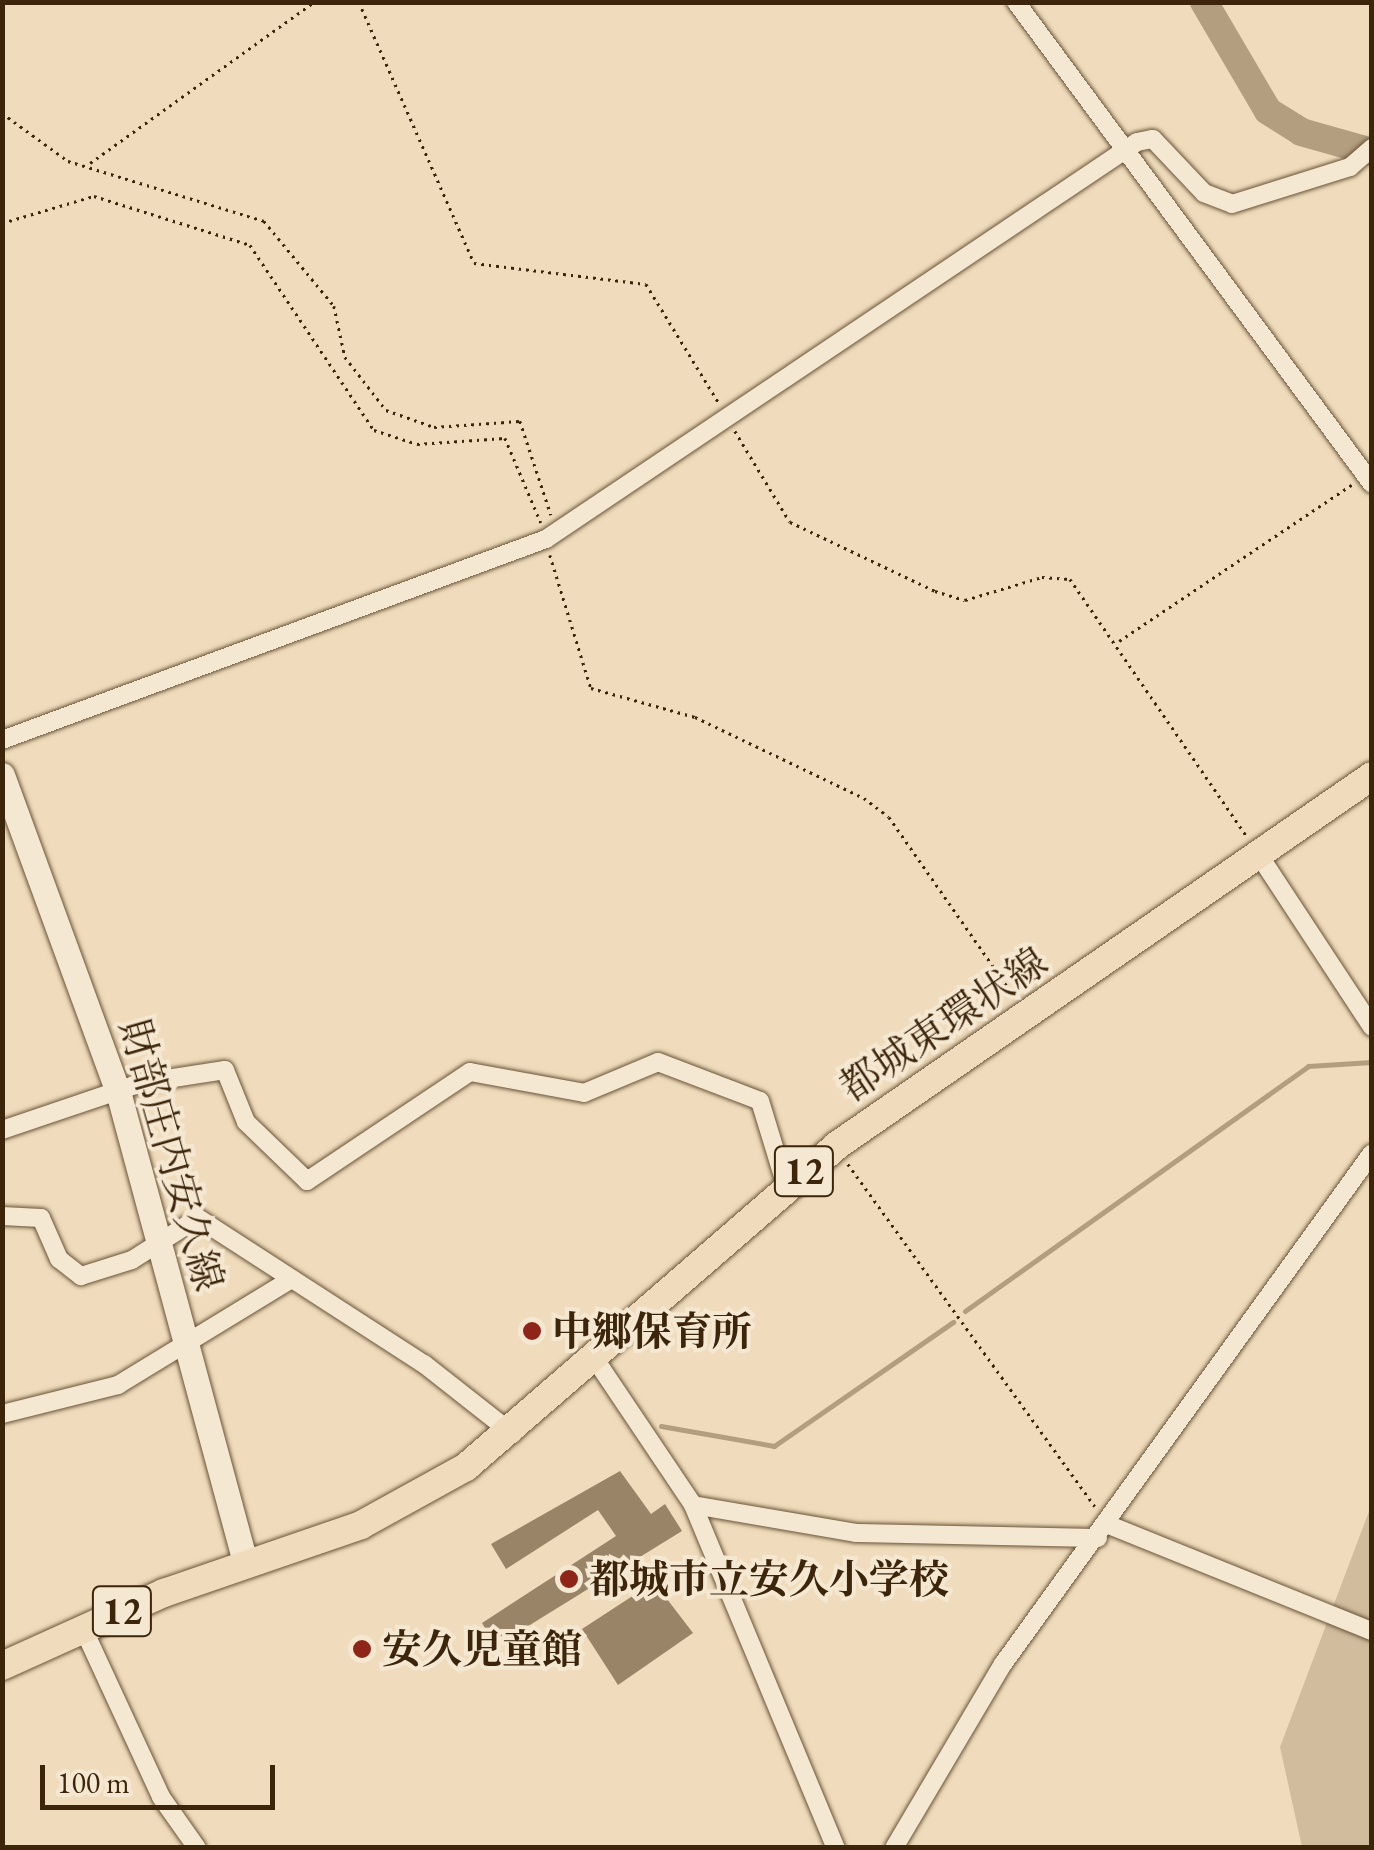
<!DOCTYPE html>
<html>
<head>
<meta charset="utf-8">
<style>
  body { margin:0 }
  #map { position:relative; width:1374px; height:1850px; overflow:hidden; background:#f0dcbc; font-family:"EB Garamond","Noto Serif JP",serif }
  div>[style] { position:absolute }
  .green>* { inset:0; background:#d1bd9e }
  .stream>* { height:5px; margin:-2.5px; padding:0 2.5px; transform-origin:2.5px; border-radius:2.5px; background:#b39e80 }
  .river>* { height:28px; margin:-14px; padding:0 14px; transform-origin:14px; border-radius:14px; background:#b39e80 }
  .building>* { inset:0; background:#9a8467 }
  .path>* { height:2.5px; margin-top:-1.25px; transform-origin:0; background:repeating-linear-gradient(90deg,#3c250b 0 2.5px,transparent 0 7.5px) }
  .roads { filter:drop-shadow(0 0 2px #695337) drop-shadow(0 0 2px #695337) }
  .minor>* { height:18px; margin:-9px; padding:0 9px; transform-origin:9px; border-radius:9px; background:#f5e8d3 }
  .secondary>* { height:25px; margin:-12.5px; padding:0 12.5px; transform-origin:12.5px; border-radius:12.5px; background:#f5e8d3 }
  .primary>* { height:28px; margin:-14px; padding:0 14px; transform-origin:14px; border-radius:14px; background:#f0dcbc }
  .dots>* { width:28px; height:28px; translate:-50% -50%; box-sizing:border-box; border:5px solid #f5e8d3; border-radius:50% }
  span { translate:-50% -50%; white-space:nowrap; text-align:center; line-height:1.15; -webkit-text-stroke:8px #f5e8d3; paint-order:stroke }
  .shield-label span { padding:2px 8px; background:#f5e8d3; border:2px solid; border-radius:8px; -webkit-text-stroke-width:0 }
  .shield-label { font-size:38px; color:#3c250b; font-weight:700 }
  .street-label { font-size:40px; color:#3c250b }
  .poi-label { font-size:40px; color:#3c250b; font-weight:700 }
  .left { translate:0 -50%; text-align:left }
  .frame { position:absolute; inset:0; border:5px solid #3c250b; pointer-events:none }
  .scale { position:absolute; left:40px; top:1765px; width:235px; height:45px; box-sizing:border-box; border:5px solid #3c250b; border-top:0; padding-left:12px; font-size:30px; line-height:35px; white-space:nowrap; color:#3c250b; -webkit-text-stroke:8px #f5e8d3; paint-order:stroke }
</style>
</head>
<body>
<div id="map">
  <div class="green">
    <i style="clip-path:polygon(1371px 1506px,1371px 1847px,1302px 1847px,1280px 1747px)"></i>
  </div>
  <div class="stream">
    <i style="left:965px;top:1311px;width:422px;rotate:-35.5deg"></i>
    <i style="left:1308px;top:1066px;width:64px;rotate:-3.6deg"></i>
    <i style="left:661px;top:1426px;width:115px;rotate:10deg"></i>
    <i style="left:774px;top:1446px;width:218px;rotate:-34.7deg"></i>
  </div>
  <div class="river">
    <i style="left:1204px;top:2px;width:126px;rotate:59.6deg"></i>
    <i style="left:1268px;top:111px;width:39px;rotate:32deg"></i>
    <i style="left:1301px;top:132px;width:74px;rotate:15.7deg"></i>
  </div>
  <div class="building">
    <i style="clip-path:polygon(620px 1471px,651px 1514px,665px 1504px,682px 1531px,496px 1646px,482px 1623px,616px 1536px,598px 1510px,506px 1569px,491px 1544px)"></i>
    <i style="clip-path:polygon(654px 1582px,693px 1633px,618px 1685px,582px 1629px)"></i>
  </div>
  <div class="path">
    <i style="left:359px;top:2px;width:285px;rotate:66.2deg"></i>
    <i style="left:474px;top:263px;width:173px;rotate:7deg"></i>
    <i style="left:646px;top:284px;width:140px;rotate:58.5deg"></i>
    <i style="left:2px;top:113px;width:82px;rotate:36deg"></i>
    <i style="left:68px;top:161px;width:205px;rotate:17deg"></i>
    <i style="left:264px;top:221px;width:110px;rotate:50.5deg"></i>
    <i style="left:334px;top:306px;width:52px;rotate:77.8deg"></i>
    <i style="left:345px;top:357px;width:67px;rotate:52.3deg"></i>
    <i style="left:386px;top:410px;width:51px;rotate:19.5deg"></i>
    <i style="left:434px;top:427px;width:86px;rotate:-4deg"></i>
    <i style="left:520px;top:421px;width:99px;rotate:71.7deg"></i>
    <i style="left:90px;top:163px;width:276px;rotate:-35.7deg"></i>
    <i style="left:2px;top:223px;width:96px;rotate:-16.4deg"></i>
    <i style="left:94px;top:196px;width:164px;rotate:17.4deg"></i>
    <i style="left:250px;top:245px;width:223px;rotate:56.2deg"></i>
    <i style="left:374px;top:430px;width:45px;rotate:18deg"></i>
    <i style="left:417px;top:444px;width:88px;rotate:-3.9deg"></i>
    <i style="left:505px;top:438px;width:92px;rotate:67deg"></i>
    <i style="left:735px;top:431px;width:106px;rotate:58.9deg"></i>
    <i style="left:790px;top:522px;width:161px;rotate:25.4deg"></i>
    <i style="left:935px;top:591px;width:31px;rotate:17deg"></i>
    <i style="left:965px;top:600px;width:80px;rotate:-16.6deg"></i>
    <i style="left:1042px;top:577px;width:28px;rotate:4deg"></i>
    <i style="left:1070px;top:579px;width:313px;rotate:55.5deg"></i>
    <i style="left:550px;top:555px;width:139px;rotate:72.9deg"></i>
    <i style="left:591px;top:688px;width:108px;rotate:15.6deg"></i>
    <i style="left:695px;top:717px;width:187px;rotate:25.6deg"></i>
    <i style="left:864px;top:798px;width:31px;rotate:37deg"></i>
    <i style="left:889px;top:817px;width:218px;rotate:55.1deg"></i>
    <i style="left:1119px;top:641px;width:282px;rotate:-33.9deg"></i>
    <i style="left:848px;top:1164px;width:422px;rotate:54.2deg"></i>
  </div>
  <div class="roads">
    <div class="minor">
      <i style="left:1016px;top:2px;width:599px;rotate:53.55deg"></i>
      <i style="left:2px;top:740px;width:580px;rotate:-20.28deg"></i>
      <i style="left:546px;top:539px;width:712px;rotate:-33.89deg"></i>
      <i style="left:1137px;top:142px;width:16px;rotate:-11deg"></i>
      <i style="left:1153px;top:139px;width:74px;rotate:46.6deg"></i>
      <i style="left:1204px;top:193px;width:30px;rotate:21deg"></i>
      <i style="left:1232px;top:204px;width:124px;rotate:-17.4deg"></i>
      <i style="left:1350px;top:167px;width:29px;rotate:-41deg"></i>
      <i style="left:1259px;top:855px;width:206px;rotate:56.7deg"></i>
      <i style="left:2px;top:1130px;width:147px;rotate:-18.7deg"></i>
      <i style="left:141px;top:1083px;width:85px;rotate:-8.8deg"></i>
      <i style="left:225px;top:1070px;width:56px;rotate:68deg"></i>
      <i style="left:246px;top:1122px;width:85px;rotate:44deg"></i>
      <i style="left:307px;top:1181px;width:196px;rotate:-33.8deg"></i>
      <i style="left:470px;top:1072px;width:116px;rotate:10.4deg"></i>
      <i style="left:584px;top:1093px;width:80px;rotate:-22.7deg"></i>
      <i style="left:658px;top:1062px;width:109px;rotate:20.9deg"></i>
      <i style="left:760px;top:1101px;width:89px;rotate:73deg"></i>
      <i style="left:2px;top:1216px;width:39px;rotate:3deg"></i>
      <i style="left:41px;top:1218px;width:45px;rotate:66.3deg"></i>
      <i style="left:59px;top:1259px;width:28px;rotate:38deg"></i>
      <i style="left:81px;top:1276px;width:53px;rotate:-17.4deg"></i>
      <i style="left:132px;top:1260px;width:78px;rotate:-32.5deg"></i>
      <i style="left:198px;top:1218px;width:269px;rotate:32.9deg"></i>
      <i style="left:424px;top:1364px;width:113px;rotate:38.2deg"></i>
      <i style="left:595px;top:1359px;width:176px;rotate:56.1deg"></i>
      <i style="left:693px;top:1505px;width:372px;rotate:67.4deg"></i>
      <i style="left:2px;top:1414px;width:120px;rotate:-14deg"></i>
      <i style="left:118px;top:1385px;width:198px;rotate:-31.4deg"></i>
      <i style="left:693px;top:1505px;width:165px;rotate:9.7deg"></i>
      <i style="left:856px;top:1533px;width:242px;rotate:1.2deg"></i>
      <i style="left:1109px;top:1525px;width:284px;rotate:22deg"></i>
      <i style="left:83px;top:1628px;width:186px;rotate:65.2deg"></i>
      <i style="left:161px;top:1797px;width:62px;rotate:54.8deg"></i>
      <i style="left:894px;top:1848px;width:214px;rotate:-59.4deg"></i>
      <i style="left:1003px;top:1664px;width:630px;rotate:-54.17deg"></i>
    </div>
    <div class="secondary">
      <i style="left:2px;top:775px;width:341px;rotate:69.9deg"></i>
      <i style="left:119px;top:1095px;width:485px;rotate:74.9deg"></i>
    </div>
    <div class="primary">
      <i style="left:2px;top:1666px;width:178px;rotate:-24.3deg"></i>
      <i style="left:164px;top:1593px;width:208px;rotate:-19deg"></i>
      <i style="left:361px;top:1525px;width:120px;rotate:-28.9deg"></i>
      <i style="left:466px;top:1467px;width:490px;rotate:-40.9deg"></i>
      <i style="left:836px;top:1146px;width:651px;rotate:-34.62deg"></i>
    </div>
  </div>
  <div class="dots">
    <i style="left:532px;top:1331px;background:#8f2418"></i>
    <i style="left:569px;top:1579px;background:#8f2418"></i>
    <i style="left:362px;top:1649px;background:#8f2418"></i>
  </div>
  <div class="shield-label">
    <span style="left:804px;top:1171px">12</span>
    <span style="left:122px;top:1611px">12</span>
  </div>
  <div class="street-label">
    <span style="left:943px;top:1024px;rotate:-34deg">都城東環状線</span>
    <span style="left:172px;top:1155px;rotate:74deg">財部庄内安久線</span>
  </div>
  <div class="poi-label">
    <span class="left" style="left:552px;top:1331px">中郷保育所</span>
    <span class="left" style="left:589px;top:1579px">都城市立安久小学校</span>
    <span class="left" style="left:382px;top:1649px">安久児童館</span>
  </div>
  <div class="frame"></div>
  <div class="scale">100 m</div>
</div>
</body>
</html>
